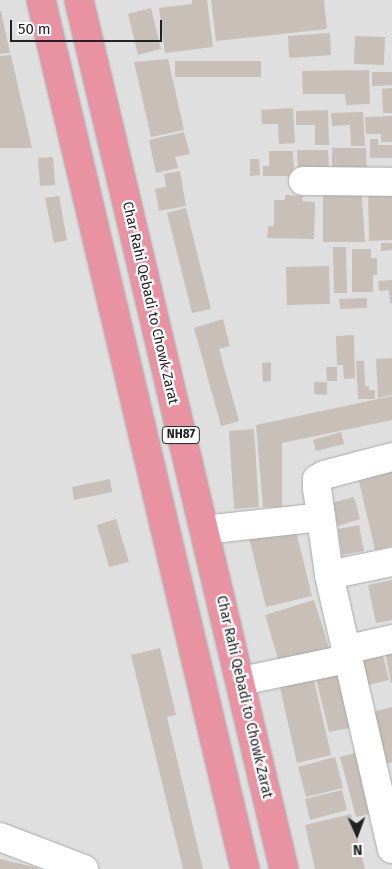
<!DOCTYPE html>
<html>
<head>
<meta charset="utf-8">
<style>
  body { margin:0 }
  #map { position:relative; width:392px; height:869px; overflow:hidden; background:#f2efe9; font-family:"Fira Sans",sans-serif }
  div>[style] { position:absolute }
  .residential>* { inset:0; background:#e0dfdf }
  .building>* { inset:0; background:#c7bfb8 }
  .roads { filter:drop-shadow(0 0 1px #a9a9a9) drop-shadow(0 0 1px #a9a9a9) }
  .minor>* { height:28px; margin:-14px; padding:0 14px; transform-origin:14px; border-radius:14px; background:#fff }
  .highway>* { height:28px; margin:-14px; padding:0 14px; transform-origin:14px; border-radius:14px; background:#e892a2 }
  span { translate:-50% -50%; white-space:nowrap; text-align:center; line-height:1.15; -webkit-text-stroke:4.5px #fff; paint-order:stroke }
  .shield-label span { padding:1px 4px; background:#fff; border:1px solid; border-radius:4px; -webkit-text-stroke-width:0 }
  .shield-label { font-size:12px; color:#222; font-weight:700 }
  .street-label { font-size:14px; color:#222 }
  .north { position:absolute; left:332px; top:809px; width:50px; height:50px; -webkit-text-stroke:4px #fff; paint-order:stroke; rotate:178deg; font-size:14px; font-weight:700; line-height:20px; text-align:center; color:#222 }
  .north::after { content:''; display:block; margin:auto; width:18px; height:22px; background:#222; clip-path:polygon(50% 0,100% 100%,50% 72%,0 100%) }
  .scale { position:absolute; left:10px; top:20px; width:152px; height:22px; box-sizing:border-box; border:2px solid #222; border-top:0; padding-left:6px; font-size:15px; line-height:18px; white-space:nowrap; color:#222; -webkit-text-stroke:4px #fff; paint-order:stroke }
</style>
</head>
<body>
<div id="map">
  <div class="residential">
    <i style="clip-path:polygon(0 0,392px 0,392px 869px,0 869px)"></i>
  </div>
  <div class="building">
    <i style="clip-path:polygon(192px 0,207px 0,213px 47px,165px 53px,159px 8px,192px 4px)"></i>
    <i style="clip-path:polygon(211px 0,324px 0,327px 29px,216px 41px)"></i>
    <i style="clip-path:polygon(151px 8px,161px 49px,138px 55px,128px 14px)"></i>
    <i style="clip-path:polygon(0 11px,1px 11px,10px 53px,0 54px)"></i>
    <i style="clip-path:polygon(330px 33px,331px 55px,289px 58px,288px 36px)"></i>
    <i style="clip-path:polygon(355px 36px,385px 37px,384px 65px,354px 64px)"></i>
    <i style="clip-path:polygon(11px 55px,32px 148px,0 148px,0 56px)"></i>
    <i style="clip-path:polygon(168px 59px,184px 130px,151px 137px,134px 62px)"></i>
    <i style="clip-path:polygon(175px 61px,261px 61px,261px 77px,175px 77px)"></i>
    <i style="clip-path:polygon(369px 70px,370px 104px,346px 105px,345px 94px,303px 94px,302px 71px)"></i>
    <i style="clip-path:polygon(372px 72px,392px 72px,392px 85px,372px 86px)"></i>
    <i style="clip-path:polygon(392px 88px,392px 113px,383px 113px,382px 89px)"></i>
    <i style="clip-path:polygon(293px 108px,295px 143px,279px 144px,278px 124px,262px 124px,261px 110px)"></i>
    <i style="clip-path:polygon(328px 110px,329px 145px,315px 145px,315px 125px,296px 125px,296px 111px)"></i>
    <i style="clip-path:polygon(363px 112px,365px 146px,351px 146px,350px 125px,332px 126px,331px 113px)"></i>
    <i style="clip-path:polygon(392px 116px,392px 142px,381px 142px,381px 134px,366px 134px,365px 117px)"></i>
    <i style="clip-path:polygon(184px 132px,190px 154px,175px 157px,178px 168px,156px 173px,149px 140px)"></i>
    <i style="clip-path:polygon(370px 139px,378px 139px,378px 145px,392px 145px,392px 158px,370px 158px)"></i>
    <i style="clip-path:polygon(332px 148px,366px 148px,367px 170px,332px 171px)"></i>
    <i style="clip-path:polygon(297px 150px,328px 150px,329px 170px,298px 171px)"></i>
    <i style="clip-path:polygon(269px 151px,293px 151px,294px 176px,263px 176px,263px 166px,269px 166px)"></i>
    <i style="clip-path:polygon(53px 157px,55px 185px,40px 186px,38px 158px)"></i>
    <i style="clip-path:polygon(250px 159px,259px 159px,260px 175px,250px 176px)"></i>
    <i style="clip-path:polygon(180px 171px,186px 206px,159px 211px,155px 189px,166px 187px,164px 174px)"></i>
    <i style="clip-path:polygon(361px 184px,365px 242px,323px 242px,323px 195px)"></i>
    <i style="clip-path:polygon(392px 186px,392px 240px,369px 241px,368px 187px)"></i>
    <i style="clip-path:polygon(285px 195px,303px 196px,302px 201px,315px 202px,314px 239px,267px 238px,268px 226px,274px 226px,274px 200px,285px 200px)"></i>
    <i style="clip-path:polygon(59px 196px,67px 240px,54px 243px,45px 198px)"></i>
    <i style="clip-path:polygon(186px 208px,211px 309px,192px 313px,167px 213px)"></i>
    <i style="clip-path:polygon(381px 243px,392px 243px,392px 250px,381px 251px)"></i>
    <i style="clip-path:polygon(333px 247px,346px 247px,347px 293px,334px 293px)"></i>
    <i style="clip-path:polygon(352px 249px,371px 249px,371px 258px,377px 258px,377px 275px,373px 275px,373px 292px,352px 292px)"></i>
    <i style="clip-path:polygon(329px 266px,330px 304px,287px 305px,286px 267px)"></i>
    <i style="clip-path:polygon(392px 280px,392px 303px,390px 303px,389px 290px,379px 291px,378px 281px)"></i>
    <i style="clip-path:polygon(367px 298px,367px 308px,340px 309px,339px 299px)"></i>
    <i style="clip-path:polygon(223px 319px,230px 346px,219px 349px,239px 421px,221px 426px,194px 328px)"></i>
    <i style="clip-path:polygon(354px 335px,355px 378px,344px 379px,343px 365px,337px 365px,336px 336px)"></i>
    <i style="clip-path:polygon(392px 358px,392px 395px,378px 398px,376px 359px)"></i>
    <i style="clip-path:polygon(356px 361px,364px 361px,365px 386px,369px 386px,369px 390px,375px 390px,375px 399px,358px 399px)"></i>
    <i style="clip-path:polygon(271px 362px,271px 381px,263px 382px,262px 363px)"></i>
    <i style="clip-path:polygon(326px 367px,337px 367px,337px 381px,327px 381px)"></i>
    <i style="clip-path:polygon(314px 382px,327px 382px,327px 395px,314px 394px)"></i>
    <i style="clip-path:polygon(392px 396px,392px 420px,282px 443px,282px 507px,263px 507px,256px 425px)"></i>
    <i style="clip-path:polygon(254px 429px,259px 507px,234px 509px,229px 431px)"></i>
    <i style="clip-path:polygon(341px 432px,344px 444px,316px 451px,313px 440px)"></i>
    <i style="clip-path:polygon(392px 465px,392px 546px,375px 550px,357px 473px)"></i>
    <i style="clip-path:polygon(110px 479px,112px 492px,74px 500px,72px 487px)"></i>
    <i style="clip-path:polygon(354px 497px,360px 519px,338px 526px,331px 503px)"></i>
    <i style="clip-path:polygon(116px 519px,129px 562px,109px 567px,97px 525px)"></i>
    <i style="clip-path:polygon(294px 523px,312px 596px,266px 607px,248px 534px)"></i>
    <i style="clip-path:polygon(359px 525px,364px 551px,342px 555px,338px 529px)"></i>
    <i style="clip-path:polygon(392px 580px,392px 620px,376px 623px,368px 585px)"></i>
    <i style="clip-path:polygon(314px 600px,330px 651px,280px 666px,265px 615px)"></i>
    <i style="clip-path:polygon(381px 647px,389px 680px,364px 686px,356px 653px)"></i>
    <i style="clip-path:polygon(160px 648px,176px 715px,167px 717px,203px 869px,183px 869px,131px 655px)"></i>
    <i style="clip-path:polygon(392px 649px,392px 683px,391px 683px,385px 651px)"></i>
    <i style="clip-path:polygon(335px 665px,350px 728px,329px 732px,314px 670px)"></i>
    <i style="clip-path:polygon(312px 671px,331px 755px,297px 763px,278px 679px)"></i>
    <i style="clip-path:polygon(392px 707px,392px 762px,382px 765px,369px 713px)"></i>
    <i style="clip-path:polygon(363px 751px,370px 779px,361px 782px,370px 814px,356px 817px,340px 757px)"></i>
    <i style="clip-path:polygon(335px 757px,343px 788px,306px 797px,298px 767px)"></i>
    <i style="clip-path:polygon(342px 790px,347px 810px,310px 820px,305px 799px)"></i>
    <i style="clip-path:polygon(351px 814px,365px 869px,315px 869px,305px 825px)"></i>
    <i style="clip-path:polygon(0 859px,38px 868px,38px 869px,0 869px)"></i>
  </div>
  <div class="roads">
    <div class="minor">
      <i style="left:303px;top:181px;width:89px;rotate:0.6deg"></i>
      <i style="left:392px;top:457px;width:70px;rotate:165.2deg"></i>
      <i style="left:324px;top:475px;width:8px;rotate:150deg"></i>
      <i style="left:317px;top:479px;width:9px;rotate:90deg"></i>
      <i style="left:317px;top:488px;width:88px;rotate:82.1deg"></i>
      <i style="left:329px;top:575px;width:281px;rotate:77.1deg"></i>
      <i style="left:204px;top:530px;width:118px;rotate:-6.3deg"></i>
      <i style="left:329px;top:575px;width:64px;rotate:-11.7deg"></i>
      <i style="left:345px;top:650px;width:48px;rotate:-13.2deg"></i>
      <i style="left:241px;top:681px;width:108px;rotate:-11.7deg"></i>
      <i style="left:0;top:837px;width:90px;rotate:20.9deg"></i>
    </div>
    <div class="highway">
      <i style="left:41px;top:0;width:893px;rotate:76.79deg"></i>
      <i style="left:79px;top:0;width:893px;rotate:76.73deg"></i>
    </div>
  </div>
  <div class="shield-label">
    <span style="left:181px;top:435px">NH87</span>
  </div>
  <div class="street-label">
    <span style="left:150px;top:303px;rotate:77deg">Char Rahi Qebadi to Chowk Zarat</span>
    <span style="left:244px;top:697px;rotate:77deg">Char Rahi Qebadi to Chowk Zarat</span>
  </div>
  <div class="north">N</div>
  <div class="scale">50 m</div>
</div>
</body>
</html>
